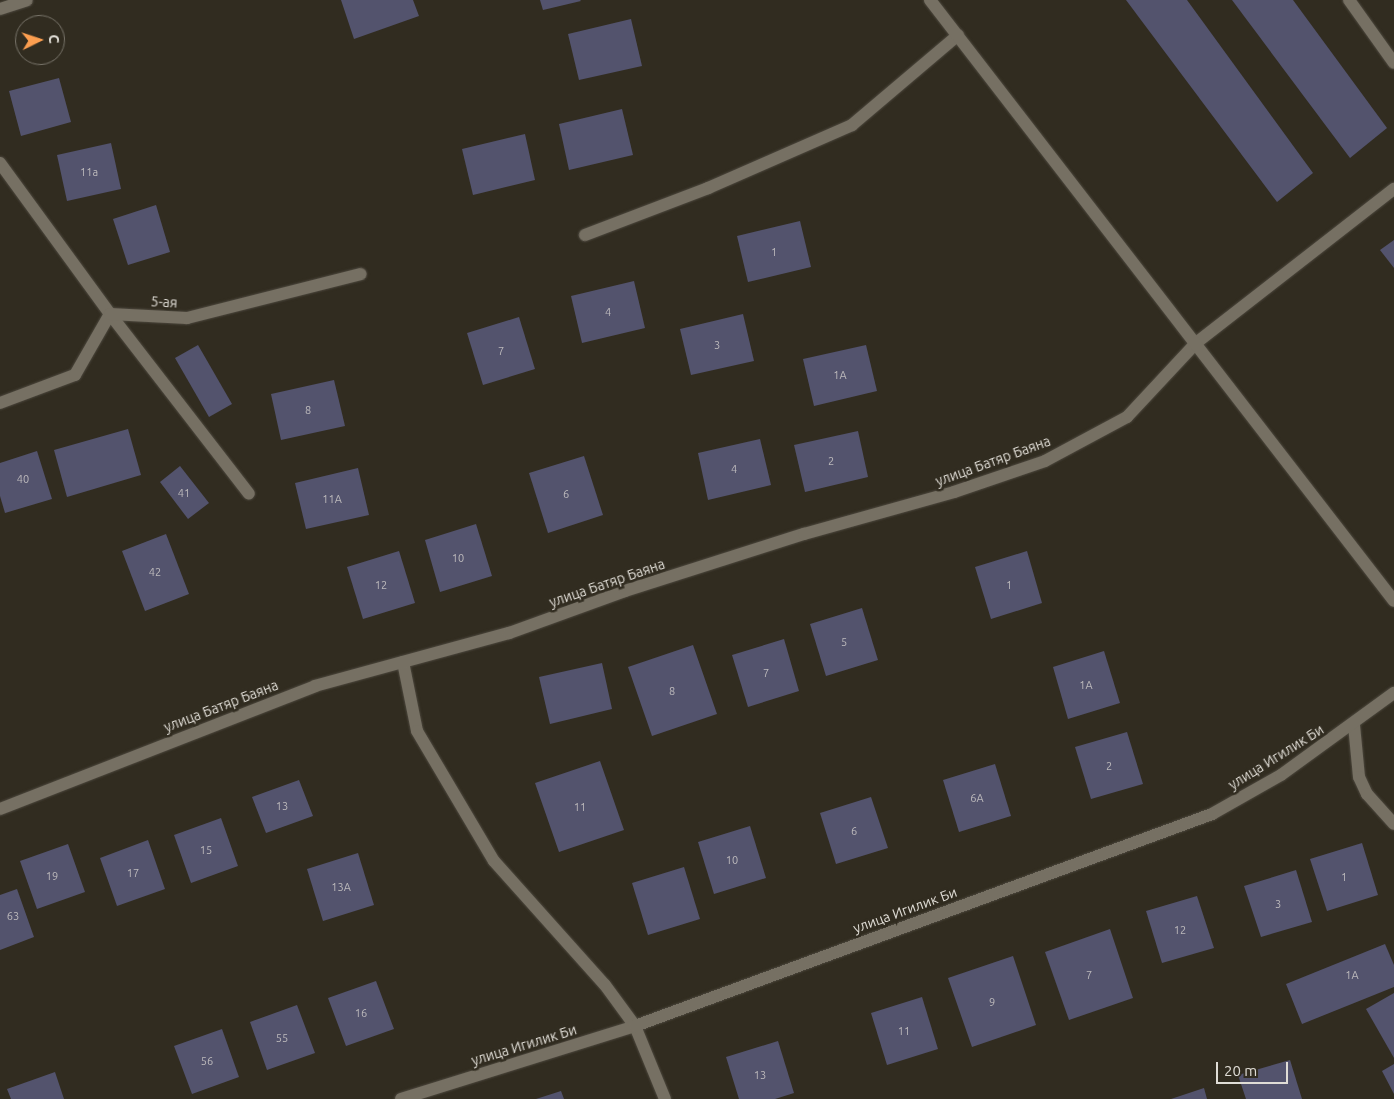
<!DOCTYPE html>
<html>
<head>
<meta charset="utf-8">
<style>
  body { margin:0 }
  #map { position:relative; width:1394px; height:1099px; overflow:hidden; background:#312c20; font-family:Ubuntu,sans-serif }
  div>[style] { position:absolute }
  .building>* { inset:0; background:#53536d }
  .roads { filter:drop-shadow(0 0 1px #4d483e) drop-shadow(0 0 1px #4d483e) }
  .lane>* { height:12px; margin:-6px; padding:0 6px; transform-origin:6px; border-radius:6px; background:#767063 }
  .street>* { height:12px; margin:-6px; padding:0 6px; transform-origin:6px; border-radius:6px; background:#767063 }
  .secondary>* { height:12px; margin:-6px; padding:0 6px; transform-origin:6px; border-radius:6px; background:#767063 }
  span { translate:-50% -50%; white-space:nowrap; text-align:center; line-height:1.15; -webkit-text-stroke:5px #312c20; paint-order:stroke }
  .number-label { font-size:11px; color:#bdbabc }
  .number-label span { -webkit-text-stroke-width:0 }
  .street-label { font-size:14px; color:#e0ddd6 }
  .north { position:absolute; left:15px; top:15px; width:50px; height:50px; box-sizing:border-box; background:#312c20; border:1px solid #777369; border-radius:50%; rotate:86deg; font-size:14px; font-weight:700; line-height:20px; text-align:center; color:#e0ddd6 }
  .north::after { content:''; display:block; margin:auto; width:18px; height:22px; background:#fb9e50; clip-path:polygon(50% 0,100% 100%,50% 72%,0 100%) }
  .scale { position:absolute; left:1216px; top:1062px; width:72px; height:22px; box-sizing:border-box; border:2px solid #e0ddd6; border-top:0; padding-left:6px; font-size:15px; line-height:18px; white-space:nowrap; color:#e0ddd6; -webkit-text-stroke:4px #312c20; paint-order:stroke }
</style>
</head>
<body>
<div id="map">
  <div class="building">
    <i style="clip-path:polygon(341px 0,413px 0,419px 16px,354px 39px)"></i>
    <i style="clip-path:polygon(540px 0,580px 0,581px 1px,543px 10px)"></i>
    <i style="clip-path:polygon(1126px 0,1187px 0,1313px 173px,1277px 202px)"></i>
    <i style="clip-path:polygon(1232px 0,1293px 0,1387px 128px,1350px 158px)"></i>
    <i style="clip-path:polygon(631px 19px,642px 66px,579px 80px,568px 34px)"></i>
    <i style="clip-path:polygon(59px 78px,71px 122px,21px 136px,9px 91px)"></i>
    <i style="clip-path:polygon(622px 109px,633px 155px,569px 170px,559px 124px)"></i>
    <i style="clip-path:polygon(525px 134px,535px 180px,473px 195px,462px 149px)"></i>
    <i style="clip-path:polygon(111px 143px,121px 189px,67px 201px,57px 155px)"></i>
    <i style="clip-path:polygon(156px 205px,170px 252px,128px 265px,113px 219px)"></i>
    <i style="clip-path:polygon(800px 221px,811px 267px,748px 282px,737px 236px)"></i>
    <i style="clip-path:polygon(1394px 240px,1394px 268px,1380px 250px)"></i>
    <i style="clip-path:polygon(634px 281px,645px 328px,582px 343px,571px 296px)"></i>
    <i style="clip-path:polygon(743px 314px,754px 361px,691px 375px,680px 329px)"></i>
    <i style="clip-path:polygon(519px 317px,535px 369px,483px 385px,467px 333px)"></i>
    <i style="clip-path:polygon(198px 345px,232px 404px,209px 417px,175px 358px)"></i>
    <i style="clip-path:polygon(866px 345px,877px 391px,814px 406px,803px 359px)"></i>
    <i style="clip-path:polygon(334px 380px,345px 426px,281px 440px,271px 394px)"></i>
    <i style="clip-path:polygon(128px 429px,141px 475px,67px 497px,54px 450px)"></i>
    <i style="clip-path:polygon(858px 431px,868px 477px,805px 492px,794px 445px)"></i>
    <i style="clip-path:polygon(760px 439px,771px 485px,708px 500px,698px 453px)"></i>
    <i style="clip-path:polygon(37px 451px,52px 499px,5px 513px,0 496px,0 463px)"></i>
    <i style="clip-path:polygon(584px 456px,603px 515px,548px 533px,529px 473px)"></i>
    <i style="clip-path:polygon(180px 466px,209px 503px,188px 519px,160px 482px)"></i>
    <i style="clip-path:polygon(358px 468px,369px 515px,306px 529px,295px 483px)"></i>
    <i style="clip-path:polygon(476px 524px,492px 576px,440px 592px,425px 540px)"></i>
    <i style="clip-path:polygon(166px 534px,189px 594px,145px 611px,122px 551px)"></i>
    <i style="clip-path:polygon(399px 551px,415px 603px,363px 619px,347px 567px)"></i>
    <i style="clip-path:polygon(1027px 551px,1042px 603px,991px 619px,975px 567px)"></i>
    <i style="clip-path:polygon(862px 608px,878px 660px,826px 676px,810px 624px)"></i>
    <i style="clip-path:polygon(784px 639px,799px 691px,748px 707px,732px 655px)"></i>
    <i style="clip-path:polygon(693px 645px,717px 714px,652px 736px,628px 667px)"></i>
    <i style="clip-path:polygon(1104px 651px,1120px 703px,1068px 719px,1053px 667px)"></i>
    <i style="clip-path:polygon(602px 663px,612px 709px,550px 724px,539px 677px)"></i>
    <i style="clip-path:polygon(1127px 732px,1143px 784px,1091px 799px,1075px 747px)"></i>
    <i style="clip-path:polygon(600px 761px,624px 830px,559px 852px,535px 783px)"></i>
    <i style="clip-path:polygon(995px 764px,1011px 816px,959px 832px,943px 780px)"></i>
    <i style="clip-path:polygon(299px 780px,313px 816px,266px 833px,252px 797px)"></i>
    <i style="clip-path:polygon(871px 797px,888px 848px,836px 864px,820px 813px)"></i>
    <i style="clip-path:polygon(221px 818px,238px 866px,191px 883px,174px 835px)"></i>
    <i style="clip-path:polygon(750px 826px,766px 878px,714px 894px,698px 842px)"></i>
    <i style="clip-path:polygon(148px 840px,165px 889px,117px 906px,100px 858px)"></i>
    <i style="clip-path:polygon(1362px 843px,1378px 895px,1327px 911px,1310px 859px)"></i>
    <i style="clip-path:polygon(68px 844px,85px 892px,37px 909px,20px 861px)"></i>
    <i style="clip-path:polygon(358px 853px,374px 905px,323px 921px,307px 869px)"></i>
    <i style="clip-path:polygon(684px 867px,700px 919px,648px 935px,632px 883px)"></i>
    <i style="clip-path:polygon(1296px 870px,1312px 922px,1261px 937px,1244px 886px)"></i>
    <i style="clip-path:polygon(17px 889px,34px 937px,0 950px,0 895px)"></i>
    <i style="clip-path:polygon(1197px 896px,1214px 948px,1162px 963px,1146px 911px)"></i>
    <i style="clip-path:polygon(1110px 929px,1133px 998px,1069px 1020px,1045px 952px)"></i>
    <i style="clip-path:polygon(1385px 944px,1394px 965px,1394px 987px,1302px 1024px,1286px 984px)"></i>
    <i style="clip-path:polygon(1013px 956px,1036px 1025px,972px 1047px,948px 978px)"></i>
    <i style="clip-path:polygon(376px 981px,394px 1029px,346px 1046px,328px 998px)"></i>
    <i style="clip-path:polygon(1394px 993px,1394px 1058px,1366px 1009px)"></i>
    <i style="clip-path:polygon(922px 997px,938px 1049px,887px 1065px,871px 1013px)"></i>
    <i style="clip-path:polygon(297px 1005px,315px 1053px,267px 1070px,250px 1022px)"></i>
    <i style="clip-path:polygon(222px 1029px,239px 1077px,192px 1094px,174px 1046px)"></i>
    <i style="clip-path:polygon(778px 1041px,794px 1093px,775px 1099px,739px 1099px,726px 1057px)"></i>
    <i style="clip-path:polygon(1290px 1060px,1302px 1099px,1246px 1099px,1238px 1075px)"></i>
    <i style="clip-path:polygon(1394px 1064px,1394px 1094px,1382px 1071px)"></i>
    <i style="clip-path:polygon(55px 1072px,64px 1099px,11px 1099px,7px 1089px)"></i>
    <i style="clip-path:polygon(1204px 1088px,1207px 1099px,1171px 1099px)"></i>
    <i style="clip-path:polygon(561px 1091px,564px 1099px,536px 1099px)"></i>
  </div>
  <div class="roads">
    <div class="lane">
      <i style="left:585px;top:235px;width:132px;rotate:-20.9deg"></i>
      <i style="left:708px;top:188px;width:157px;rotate:-23.6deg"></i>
      <i style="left:852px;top:125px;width:139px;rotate:-40.3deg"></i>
    </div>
    <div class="street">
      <i style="left:1349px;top:0;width:77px;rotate:54.5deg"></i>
      <i style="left:0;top:9px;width:28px;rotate:-18deg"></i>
      <i style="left:0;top:163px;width:187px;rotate:53.9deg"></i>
      <i style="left:110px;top:314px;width:227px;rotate:52.3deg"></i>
      <i style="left:0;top:403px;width:80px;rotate:-20.5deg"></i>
      <i style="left:75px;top:375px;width:70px;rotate:-60.2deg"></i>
      <i style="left:110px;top:314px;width:77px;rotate:3deg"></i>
      <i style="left:187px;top:318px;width:179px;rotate:-14.2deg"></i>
      <i style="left:403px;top:662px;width:70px;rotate:78.5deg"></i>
      <i style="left:417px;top:731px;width:151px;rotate:59.4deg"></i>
      <i style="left:494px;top:861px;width:166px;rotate:48.2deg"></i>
      <i style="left:605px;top:985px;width:51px;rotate:53.8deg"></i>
      <i style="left:635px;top:1026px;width:79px;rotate:67.7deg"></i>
      <i style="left:1354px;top:725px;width:52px;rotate:84.5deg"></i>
      <i style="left:1359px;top:777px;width:19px;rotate:65deg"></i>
      <i style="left:1367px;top:794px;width:40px;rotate:48deg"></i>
      <i style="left:0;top:809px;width:338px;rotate:-21.3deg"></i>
      <i style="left:315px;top:686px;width:201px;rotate:-15.3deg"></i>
      <i style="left:509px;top:633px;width:123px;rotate:-19.9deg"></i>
      <i style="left:625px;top:591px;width:188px;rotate:-17.7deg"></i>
      <i style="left:804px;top:534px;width:156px;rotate:-15.6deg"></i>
      <i style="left:954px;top:492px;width:96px;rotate:-18.8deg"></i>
      <i style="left:1045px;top:461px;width:93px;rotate:-28.2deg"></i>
      <i style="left:1127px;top:417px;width:101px;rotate:-47deg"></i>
      <i style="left:1196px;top:343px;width:251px;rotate:-37.9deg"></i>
      <i style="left:401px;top:1099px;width:245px;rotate:-17.3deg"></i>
      <i style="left:635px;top:1026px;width:615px;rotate:-20.17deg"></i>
      <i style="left:1212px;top:814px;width:79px;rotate:-29.5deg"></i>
      <i style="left:1281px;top:775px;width:140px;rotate:-36deg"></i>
    </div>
    <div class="secondary">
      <i style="left:930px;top:0;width:759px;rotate:52.33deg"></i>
    </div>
  </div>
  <div class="number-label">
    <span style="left:89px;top:172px">11а</span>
    <span style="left:774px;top:252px">1</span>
    <span style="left:608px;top:312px">4</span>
    <span style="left:717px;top:345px">3</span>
    <span style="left:501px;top:351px">7</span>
    <span style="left:840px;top:375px">1А</span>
    <span style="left:308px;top:410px">8</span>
    <span style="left:831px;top:461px">2</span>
    <span style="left:734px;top:469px">4</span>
    <span style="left:23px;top:479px">40</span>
    <span style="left:184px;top:493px">41</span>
    <span style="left:566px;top:494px">6</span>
    <span style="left:332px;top:499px">11А</span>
    <span style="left:458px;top:558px">10</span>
    <span style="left:155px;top:572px">42</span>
    <span style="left:381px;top:585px">12</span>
    <span style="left:1009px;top:585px">1</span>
    <span style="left:844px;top:642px">5</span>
    <span style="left:766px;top:673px">7</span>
    <span style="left:1086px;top:685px">1А</span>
    <span style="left:672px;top:691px">8</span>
    <span style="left:1109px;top:766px">2</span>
    <span style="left:977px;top:798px">6А</span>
    <span style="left:282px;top:806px">13</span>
    <span style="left:580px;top:807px">11</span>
    <span style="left:854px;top:831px">6</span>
    <span style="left:206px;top:850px">15</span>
    <span style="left:732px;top:860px">10</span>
    <span style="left:133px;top:873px">17</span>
    <span style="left:52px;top:876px">19</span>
    <span style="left:1344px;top:877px">1</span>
    <span style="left:341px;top:887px">13А</span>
    <span style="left:1278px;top:904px">3</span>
    <span style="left:13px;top:916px">63</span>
    <span style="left:1180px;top:930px">12</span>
    <span style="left:1089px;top:975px">7</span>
    <span style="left:1352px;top:975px">1А</span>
    <span style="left:992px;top:1002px">9</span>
    <span style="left:361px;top:1013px">16</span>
    <span style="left:904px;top:1031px">11</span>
    <span style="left:282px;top:1038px">55</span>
    <span style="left:207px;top:1061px">56</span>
    <span style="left:760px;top:1075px">13</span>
  </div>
  <div class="street-label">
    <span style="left:164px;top:302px;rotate:3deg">5-ая</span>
    <span style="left:993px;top:461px;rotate:-20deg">улица Батяр Баяна</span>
    <span style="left:607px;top:583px;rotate:-19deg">улица Батяр Баяна</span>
    <span style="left:221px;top:706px;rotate:-21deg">улица Батяр Баяна</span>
    <span style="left:1276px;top:757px;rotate:-32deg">улица Игилик Би</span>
    <span style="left:905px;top:910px;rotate:-20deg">улица Игилик Би</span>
    <span style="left:524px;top:1045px;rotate:-17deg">улица Игилик Би</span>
  </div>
  <div class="north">С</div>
  <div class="scale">20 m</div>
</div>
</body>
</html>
